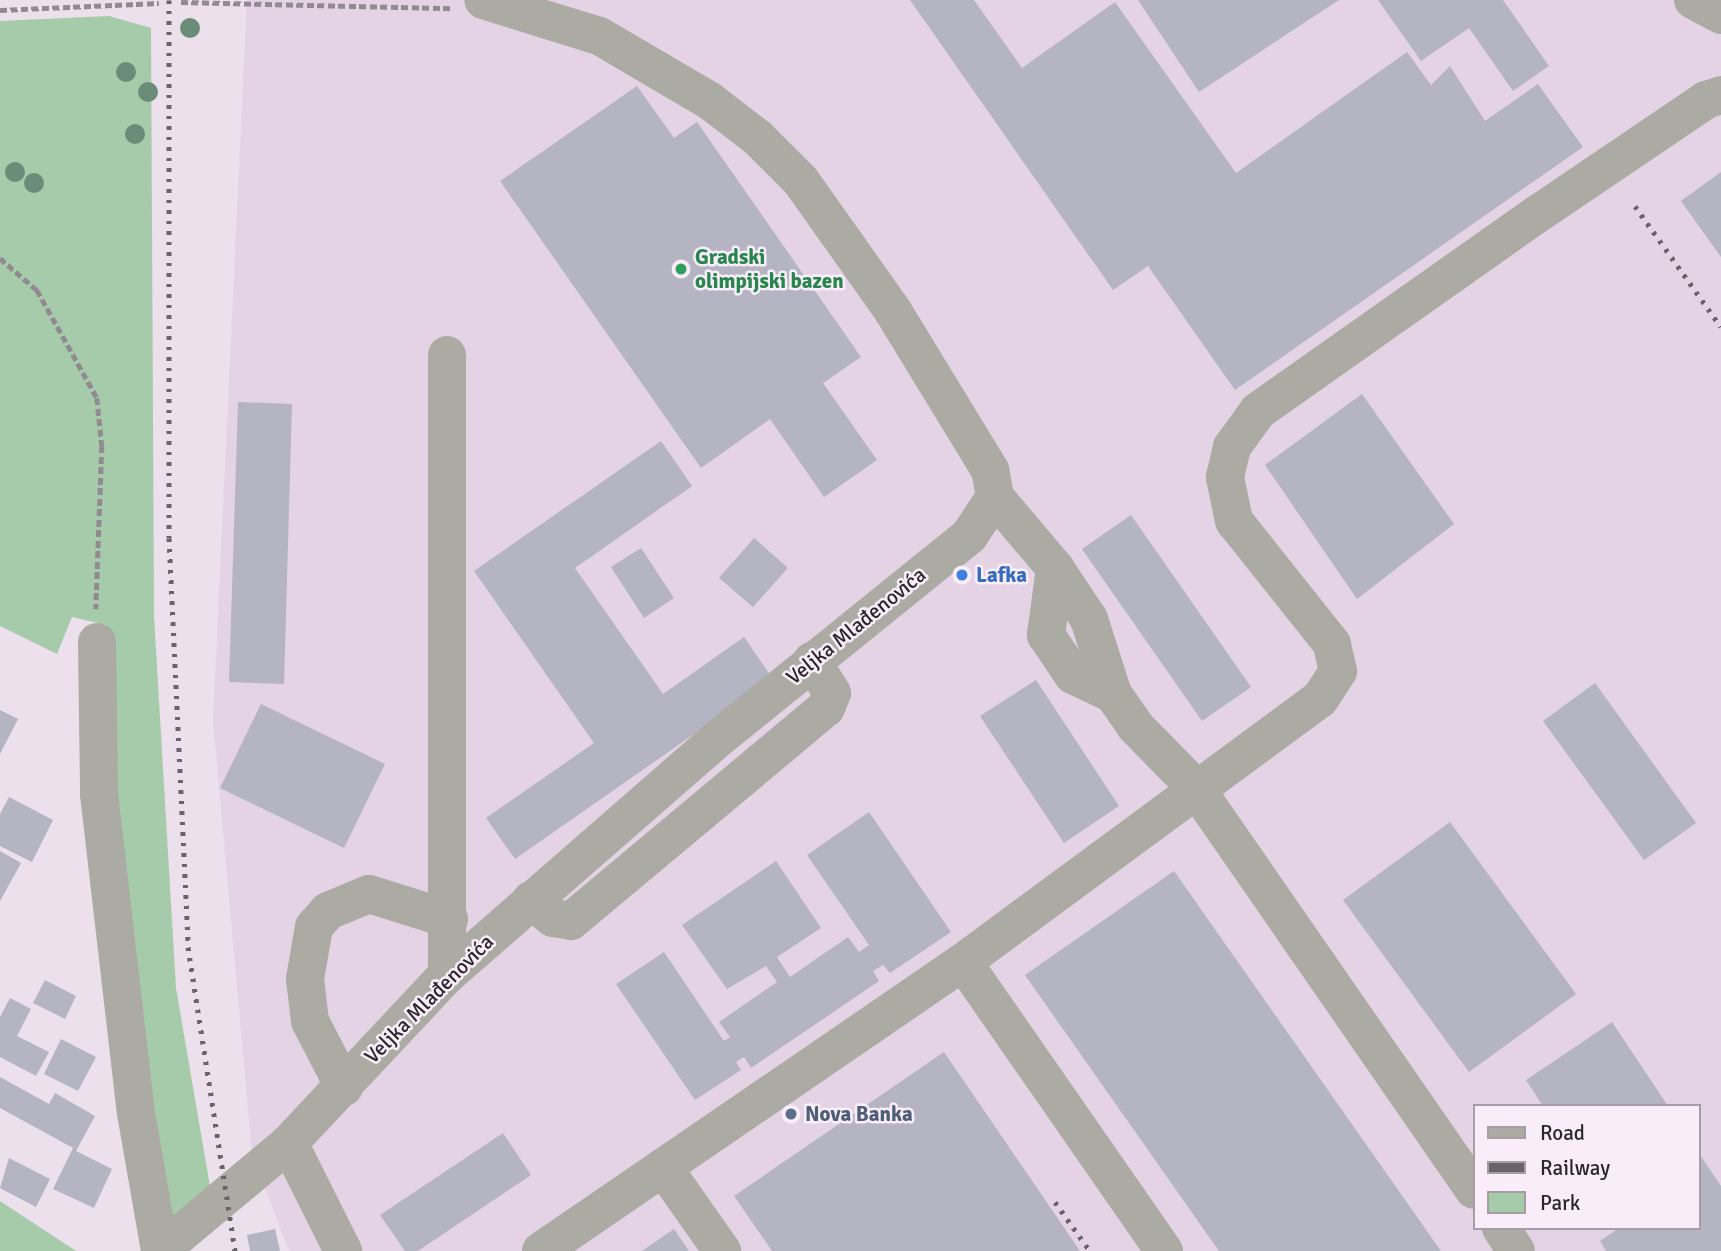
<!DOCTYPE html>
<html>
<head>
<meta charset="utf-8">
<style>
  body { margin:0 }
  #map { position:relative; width:1721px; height:1251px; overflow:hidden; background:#ebe0eb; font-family:Signika,sans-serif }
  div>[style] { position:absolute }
  .built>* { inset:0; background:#e4d3e4 }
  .green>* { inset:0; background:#a5cbaa }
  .building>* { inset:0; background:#b5b4c2 }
  .path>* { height:4.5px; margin-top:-2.25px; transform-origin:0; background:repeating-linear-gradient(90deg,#928a92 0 7px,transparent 0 10.5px) }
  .minor>* { height:38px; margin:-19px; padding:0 19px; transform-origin:19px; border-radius:19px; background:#abaaa3 }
  .rail>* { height:5px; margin-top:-2.5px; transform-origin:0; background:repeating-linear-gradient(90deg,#6a646a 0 3.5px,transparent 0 10.5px) }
  .trees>* { width:20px; height:20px; margin:-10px; border-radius:50%; background:#6b8c78 }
  .dots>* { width:19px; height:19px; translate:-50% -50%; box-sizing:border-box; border:4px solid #f9edf9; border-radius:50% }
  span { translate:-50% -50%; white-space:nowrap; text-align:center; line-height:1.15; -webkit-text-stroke:5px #f9edf9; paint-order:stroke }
  .leisure-label { font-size:21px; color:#27864d; font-weight:700 }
  .left { translate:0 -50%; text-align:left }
  .shop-label { font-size:21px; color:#366cbe; font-weight:700 }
  .street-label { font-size:21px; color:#2a262a }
  .service-label { font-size:21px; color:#4e5e75; font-weight:700 }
  .legend { position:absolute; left:1473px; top:1104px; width:228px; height:126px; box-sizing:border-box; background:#f9edf9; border:2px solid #a69da6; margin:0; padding:9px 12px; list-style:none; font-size:21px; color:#2a262a }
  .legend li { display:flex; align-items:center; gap:14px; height:35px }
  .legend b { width:35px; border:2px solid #a69da6 }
</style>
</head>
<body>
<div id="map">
  <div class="built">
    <i style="clip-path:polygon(evenodd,247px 0,1695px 0,1721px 15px,1721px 1251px,289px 1251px,252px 1154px,213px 720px,247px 0,1474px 1106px,1698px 1106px,1698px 1228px,1474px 1228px,1474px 1106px)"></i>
  </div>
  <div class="green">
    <i style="clip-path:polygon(109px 16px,151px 28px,154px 616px,176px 988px,211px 1192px,172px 1223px,111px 822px,107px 625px,72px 617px,57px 654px,0 626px,0 21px)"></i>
    <i style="clip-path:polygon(0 1201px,76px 1251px,0 1251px)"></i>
  </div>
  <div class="building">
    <i style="clip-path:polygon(910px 0,974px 0,1022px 68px,1115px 2px,1236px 173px,1407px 52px,1431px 85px,1450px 66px,1485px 121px,1538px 84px,1583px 147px,1235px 390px,1148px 266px,1113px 290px)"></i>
    <i style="clip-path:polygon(1138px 0,1339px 0,1199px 92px)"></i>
    <i style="clip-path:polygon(1378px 0,1503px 0,1549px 66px,1513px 91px,1469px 28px,1421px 61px)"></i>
    <i style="clip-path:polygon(637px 86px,674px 138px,697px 122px,861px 357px,823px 383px,877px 460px,824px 497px,770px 419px,701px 468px,500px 181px)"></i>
    <i style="clip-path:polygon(1721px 172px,1721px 257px,1681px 201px)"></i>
    <i style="clip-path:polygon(1362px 394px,1454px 524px,1357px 599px,1265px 465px)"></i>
    <i style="clip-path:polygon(238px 402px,292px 404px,284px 684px,229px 682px)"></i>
    <i style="clip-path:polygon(661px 441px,692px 486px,575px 568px,663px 694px,744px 637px,773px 679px,515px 859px,486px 818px,594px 743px,474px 571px)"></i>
    <i style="clip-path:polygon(1131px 515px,1251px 687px,1202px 721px,1082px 549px)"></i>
    <i style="clip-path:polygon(754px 538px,788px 568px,753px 607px,719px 578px)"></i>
    <i style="clip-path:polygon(641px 548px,674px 598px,644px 618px,611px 567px)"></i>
    <i style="clip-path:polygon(1036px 680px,1119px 806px,1064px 843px,980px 716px)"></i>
    <i style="clip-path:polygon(1595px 683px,1696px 823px,1644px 860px,1543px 721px)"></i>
    <i style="clip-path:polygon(261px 704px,385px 764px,344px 848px,220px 788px)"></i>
    <i style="clip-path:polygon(0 710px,18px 719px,0 754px)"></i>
    <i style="clip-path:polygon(9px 797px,53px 820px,32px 862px,0 846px,0 814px)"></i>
    <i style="clip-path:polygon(869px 812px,951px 932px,890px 973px,883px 965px,873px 971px,879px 981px,751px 1068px,744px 1057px,736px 1062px,741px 1070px,695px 1100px,616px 984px,664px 952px,724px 1041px,730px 1037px,719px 1022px,777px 982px,766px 966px,727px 989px,682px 925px,776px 861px,821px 928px,777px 957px,790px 977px,848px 937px,859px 952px,869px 945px,807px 855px)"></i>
    <i style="clip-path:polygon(1450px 822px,1576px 994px,1469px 1072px,1343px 900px)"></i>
    <i style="clip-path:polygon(0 851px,21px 863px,0 901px)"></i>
    <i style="clip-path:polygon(1174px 871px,1441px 1251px,1219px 1251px,1025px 975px)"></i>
    <i style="clip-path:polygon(45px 980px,76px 996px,65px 1019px,33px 1003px)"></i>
    <i style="clip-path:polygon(10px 998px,31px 1009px,17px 1036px,49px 1052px,36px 1076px,0 1057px,0 1017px)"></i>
    <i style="clip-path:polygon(1612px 1022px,1668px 1106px,1543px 1106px,1526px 1080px)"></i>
    <i style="clip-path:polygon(61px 1039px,96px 1057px,78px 1091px,44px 1074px)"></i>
    <i style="clip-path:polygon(944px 1052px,1080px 1251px,772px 1251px,734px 1196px)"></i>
    <i style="clip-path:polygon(0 1077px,49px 1104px,55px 1093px,95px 1116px,76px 1151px,112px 1169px,94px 1208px,53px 1189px,73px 1148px,0 1108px)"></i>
    <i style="clip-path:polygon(503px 1133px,531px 1175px,418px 1251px,405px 1251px,380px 1215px)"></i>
    <i style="clip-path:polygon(1698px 1152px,1721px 1186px,1721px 1251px,1606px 1251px,1600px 1241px,1619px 1228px,1698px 1228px)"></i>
    <i style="clip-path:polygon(9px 1158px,50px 1179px,36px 1207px,0 1188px)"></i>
    <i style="clip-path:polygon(275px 1229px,280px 1251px,250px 1251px,247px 1235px)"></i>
    <i style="clip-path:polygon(674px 1229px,689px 1251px,642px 1251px)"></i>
  </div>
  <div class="path">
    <i style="left:181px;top:2px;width:272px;rotate:1.3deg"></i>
    <i style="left:0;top:10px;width:159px;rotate:-2.5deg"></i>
    <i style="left:0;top:258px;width:49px;rotate:40.9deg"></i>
    <i style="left:37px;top:290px;width:124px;rotate:60.9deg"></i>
    <i style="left:97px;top:398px;width:48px;rotate:84.1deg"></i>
    <i style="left:102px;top:446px;width:163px;rotate:92.1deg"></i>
  </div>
  <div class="minor">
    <i style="left:1693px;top:0;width:32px;rotate:28deg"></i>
    <i style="left:447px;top:355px;width:620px;rotate:90deg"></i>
    <i style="left:995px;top:497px;width:93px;rotate:49.8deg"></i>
    <i style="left:1055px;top:568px;width:61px;rotate:56.3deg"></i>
    <i style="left:1089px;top:619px;width:79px;rotate:72.3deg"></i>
    <i style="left:1113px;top:694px;width:39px;rotate:55deg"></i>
    <i style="left:1135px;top:726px;width:86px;rotate:45.5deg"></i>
    <i style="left:1195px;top:787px;width:490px;rotate:55.3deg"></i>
    <i style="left:1055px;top:568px;width:68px;rotate:97.7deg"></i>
    <i style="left:1046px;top:635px;width:48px;rotate:56deg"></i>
    <i style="left:1073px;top:675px;width:44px;rotate:25.4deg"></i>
    <i style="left:97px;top:642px;width:152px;rotate:89.2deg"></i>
    <i style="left:99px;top:794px;width:321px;rotate:83.4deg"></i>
    <i style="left:136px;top:1113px;width:139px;rotate:80.1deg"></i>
    <i style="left:531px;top:900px;width:28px;rotate:39deg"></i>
    <i style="left:553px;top:918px;width:18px;rotate:9deg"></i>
    <i style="left:571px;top:921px;width:332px;rotate:-39.9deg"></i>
    <i style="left:826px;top:708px;width:16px;rotate:-68deg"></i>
    <i style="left:832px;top:693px;width:38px;rotate:-122deg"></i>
    <i style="left:344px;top:1087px;width:74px;rotate:-117.3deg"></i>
    <i style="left:310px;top:1021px;width:42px;rotate:-96.8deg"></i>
    <i style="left:305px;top:979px;width:53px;rotate:-80.2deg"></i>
    <i style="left:314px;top:927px;width:21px;rotate:-49deg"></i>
    <i style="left:328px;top:911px;width:44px;rotate:-22.5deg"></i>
    <i style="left:369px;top:894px;width:84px;rotate:17.4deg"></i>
    <i style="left:289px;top:1143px;width:121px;rotate:63.4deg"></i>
    <i style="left:663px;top:1167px;width:103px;rotate:54.9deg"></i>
    <i style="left:1501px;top:1228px;width:27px;rotate:57deg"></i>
    <i style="left:160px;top:1251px;width:168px;rotate:-39.9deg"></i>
    <i style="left:289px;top:1143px;width:231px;rotate:-46.8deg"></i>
    <i style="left:447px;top:975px;width:362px;rotate:-41.1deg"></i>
    <i style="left:720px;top:737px;width:320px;rotate:-38.9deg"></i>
    <i style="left:969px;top:536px;width:47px;rotate:-56.3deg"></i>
    <i style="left:995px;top:497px;width:27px;rotate:-100deg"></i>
    <i style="left:990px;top:470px;width:186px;rotate:-121.4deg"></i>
    <i style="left:893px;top:311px;width:159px;rotate:-125.3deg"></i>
    <i style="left:801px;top:181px;width:61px;rotate:-135deg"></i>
    <i style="left:758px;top:138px;width:61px;rotate:-142.4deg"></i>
    <i style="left:710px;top:101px;width:129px;rotate:-149.6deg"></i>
    <i style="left:599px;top:36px;width:121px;rotate:-162.8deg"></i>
    <i style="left:541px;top:1251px;width:511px;rotate:-34.4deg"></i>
    <i style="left:1164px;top:1251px;width:352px;rotate:-124.8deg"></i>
    <i style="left:963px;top:962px;width:443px;rotate:-36.4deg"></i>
    <i style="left:1320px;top:699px;width:33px;rotate:-57deg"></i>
    <i style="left:1338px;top:671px;width:28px;rotate:-103deg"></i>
    <i style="left:1332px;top:644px;width:157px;rotate:-128.5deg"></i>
    <i style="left:1234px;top:521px;width:45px;rotate:-101.6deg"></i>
    <i style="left:1225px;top:477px;width:31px;rotate:-77deg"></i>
    <i style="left:1232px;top:447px;width:44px;rotate:-54.2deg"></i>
    <i style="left:1258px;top:411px;width:344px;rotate:-35.2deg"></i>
    <i style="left:1539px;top:213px;width:202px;rotate:-34.1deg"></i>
    <i style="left:1706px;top:100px;width:16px;rotate:-18deg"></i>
  </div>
  <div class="rail">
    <i style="left:169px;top:0;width:538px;rotate:90deg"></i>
    <i style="left:169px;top:538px;width:409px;rotate:87.3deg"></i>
    <i style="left:188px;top:947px;width:308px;rotate:81.2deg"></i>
    <i style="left:1635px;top:206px;width:148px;rotate:54.6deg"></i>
    <i style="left:1055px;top:1202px;width:60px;rotate:54.5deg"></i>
  </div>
  <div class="trees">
    <i style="left:190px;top:28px"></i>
    <i style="left:126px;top:72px"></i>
    <i style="left:148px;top:92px"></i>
    <i style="left:135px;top:134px"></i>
    <i style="left:15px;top:172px"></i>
    <i style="left:34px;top:183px"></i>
  </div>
  <div class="dots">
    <i style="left:681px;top:269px;background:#2e9e5b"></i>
    <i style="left:962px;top:575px;background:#3f7fe0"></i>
    <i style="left:791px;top:1114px;background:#5c6f8a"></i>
  </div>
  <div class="leisure-label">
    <span class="left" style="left:695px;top:269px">Gradski<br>olimpijski bazen</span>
  </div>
  <div class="shop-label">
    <span class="left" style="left:976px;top:575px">Lafka</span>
  </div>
  <div class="street-label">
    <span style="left:856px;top:626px;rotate:-39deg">Veljka Mlađenovića</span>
    <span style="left:429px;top:999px;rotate:-45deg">Veljka Mlađenovića</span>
  </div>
  <div class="service-label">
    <span class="left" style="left:805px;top:1114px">Nova Banka</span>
  </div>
  <ul class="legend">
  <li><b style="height:9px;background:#abaaa3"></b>Road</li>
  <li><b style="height:9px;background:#6a646a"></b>Railway</li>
  <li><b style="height:19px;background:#a5cbaa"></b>Park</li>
  </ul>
</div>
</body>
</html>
